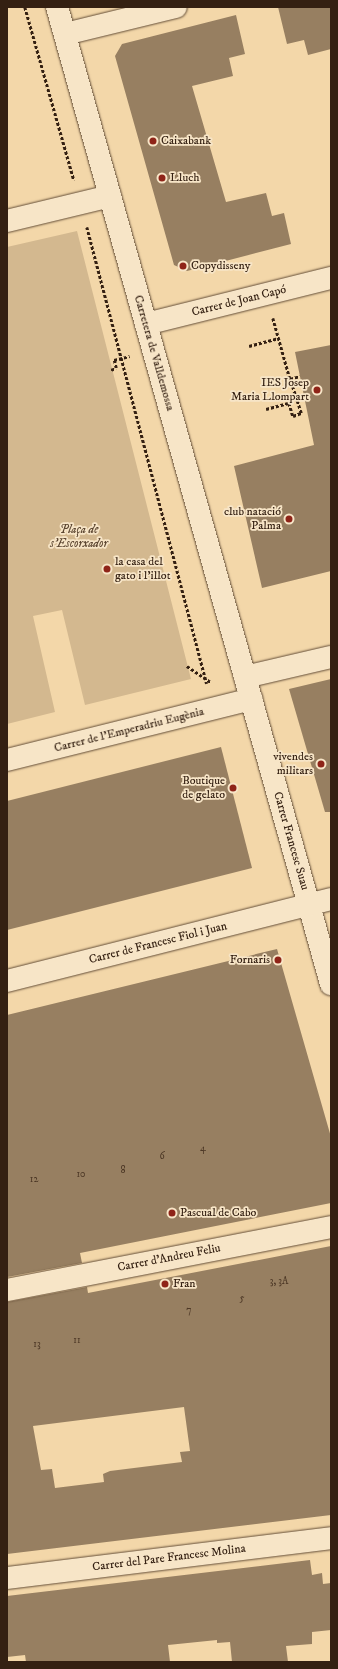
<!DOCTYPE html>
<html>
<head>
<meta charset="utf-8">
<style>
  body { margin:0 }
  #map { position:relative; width:338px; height:1669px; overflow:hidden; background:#f3d7a9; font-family:"IM FELL DW Pica",serif }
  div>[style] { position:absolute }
  .green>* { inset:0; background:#d3b88f }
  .building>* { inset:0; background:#977f61 }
  .path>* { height:2.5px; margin-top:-1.25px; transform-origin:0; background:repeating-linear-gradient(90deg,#342012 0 3px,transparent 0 5px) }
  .roads { filter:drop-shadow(0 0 1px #644e38) drop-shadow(0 0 1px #644e38) }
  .street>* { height:22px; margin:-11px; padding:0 11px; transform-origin:11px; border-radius:11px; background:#f7e5c7 }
  .secondary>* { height:22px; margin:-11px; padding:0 11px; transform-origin:11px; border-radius:11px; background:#f7e5c7 }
  .dots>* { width:11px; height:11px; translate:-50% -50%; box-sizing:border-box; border:2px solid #f7e5c7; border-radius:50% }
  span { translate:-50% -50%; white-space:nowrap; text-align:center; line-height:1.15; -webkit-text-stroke:3.5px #f7e5c7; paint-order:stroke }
  .number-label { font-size:10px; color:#4d3826 }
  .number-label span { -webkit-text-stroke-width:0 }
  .poi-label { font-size:12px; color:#342012 }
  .left { translate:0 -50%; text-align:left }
  .right { translate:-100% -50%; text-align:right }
  .street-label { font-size:12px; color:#342012 }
  .park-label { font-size:12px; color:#5c4631; font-style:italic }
  .frame { position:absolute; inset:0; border:8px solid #342012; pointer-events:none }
</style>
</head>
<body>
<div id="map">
  <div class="green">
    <i style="clip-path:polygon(77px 231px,191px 679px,85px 705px,62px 610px,33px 616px,55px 712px,7px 724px,7px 247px)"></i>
  </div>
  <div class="building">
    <i style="clip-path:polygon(278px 7px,331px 7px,331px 49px,308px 55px,304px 40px,287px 44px)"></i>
    <i style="clip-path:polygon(236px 15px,245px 54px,229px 58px,233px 76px,192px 86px,226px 202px,266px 193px,272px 216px,284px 213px,291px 244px,187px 271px,174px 265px,115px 56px,122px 44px)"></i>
    <i style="clip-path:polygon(331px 345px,331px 571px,262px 588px,234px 466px,314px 445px,295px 352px)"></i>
    <i style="clip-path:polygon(331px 679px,331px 812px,325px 812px,289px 689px)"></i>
    <i style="clip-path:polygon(221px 747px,252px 868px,7px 930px,7px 801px)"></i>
    <i style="clip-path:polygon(277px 949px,331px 1137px,331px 1203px,80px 1253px,82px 1263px,7px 1277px,7px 1015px)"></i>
    <i style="clip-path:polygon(evenodd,331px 1246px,331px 1515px,7px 1554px,7px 1302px,87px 1287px,88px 1293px,331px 1246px,184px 1407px,190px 1451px,180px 1452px,182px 1462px,110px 1471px,103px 1474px,104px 1482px,55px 1488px,52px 1469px,41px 1470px,33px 1426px,184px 1407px)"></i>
    <i style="clip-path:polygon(310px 1560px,312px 1575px,322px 1573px,323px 1584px,331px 1583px,331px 1630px,312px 1632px,312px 1644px,286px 1646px,288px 1662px,232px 1662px,230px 1642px,217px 1643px,217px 1640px,168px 1645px,170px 1662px,26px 1662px,25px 1655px,7px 1657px,7px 1596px)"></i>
  </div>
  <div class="path">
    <i style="left:25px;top:7px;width:180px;rotate:74.2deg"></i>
    <i style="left:87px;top:227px;width:472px;rotate:75.3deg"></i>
    <i style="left:273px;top:318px;width:63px;rotate:74.4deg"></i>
    <i style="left:290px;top:379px;width:10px;rotate:-17deg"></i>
    <i style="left:249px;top:346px;width:31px;rotate:-15deg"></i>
    <i style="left:111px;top:370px;width:5px;rotate:-22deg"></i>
    <i style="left:116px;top:368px;width:8px;rotate:-104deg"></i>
    <i style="left:114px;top:360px;width:16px;rotate:-14deg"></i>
    <i style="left:266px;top:409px;width:24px;rotate:-15deg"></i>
    <i style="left:289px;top:403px;width:14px;rotate:73deg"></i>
    <i style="left:293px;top:416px;width:9px;rotate:-21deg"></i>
    <i style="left:301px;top:413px;width:36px;rotate:-108deg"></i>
    <i style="left:187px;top:666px;width:29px;rotate:34deg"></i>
  </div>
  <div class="roads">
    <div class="street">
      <i style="left:65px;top:34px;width:114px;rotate:-13.7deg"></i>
      <i style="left:7px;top:221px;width:106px;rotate:-13.6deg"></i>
      <i style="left:146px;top:324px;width:191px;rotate:-14deg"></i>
      <i style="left:245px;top:677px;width:88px;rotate:-13.1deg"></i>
      <i style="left:7px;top:760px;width:252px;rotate:-14deg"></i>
      <i style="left:7px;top:1290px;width:330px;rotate:-11deg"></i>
      <i style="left:7px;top:1578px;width:326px;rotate:-7deg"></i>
    </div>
    <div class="secondary">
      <i style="left:57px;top:7px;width:1015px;rotate:74.33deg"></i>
      <i style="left:7px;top:981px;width:334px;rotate:-14.2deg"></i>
    </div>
  </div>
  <div class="dots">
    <i style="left:153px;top:141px;background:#8f2418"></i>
    <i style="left:162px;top:178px;background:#8f2418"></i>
    <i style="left:183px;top:266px;background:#8f2418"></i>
    <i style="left:317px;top:390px;background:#8f2418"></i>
    <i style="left:289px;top:519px;background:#8f2418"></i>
    <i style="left:107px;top:569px;background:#8f2418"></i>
    <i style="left:321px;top:764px;background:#8f2418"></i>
    <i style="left:233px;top:788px;background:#8f2418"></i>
    <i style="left:278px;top:960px;background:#8f2418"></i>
    <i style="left:172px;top:1213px;background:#8f2418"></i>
    <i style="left:165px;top:1284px;background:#8f2418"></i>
  </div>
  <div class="number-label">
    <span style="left:203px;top:1149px">4</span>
    <span style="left:162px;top:1157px">6</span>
    <span style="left:123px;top:1171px">8</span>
    <span style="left:81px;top:1175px">10</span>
    <span style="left:34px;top:1180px">12</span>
    <span style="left:279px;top:1282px">3, 3A</span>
    <span style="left:242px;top:1299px">5</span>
    <span style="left:189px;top:1311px">7</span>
    <span style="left:77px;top:1341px">11</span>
    <span style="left:37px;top:1345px">13</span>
  </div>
  <div class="poi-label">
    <span class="left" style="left:161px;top:141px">Caixabank</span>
    <span class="left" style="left:170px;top:178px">Lluch</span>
    <span class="left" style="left:191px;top:266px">Copydisseny</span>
    <span class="right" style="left:309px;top:390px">IES Josep<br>Maria Llompart</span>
    <span class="right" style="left:281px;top:519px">club natació<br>Palma</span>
    <span class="left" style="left:115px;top:569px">la casa del<br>gato i l'illot</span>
    <span class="right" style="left:313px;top:764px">vivendes<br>militars</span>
    <span class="right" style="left:225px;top:788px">Boutique<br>de gelato</span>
    <span class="right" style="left:270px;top:960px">Fornaris</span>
    <span class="left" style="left:180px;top:1213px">Pascual de Cabo</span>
    <span class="left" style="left:173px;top:1284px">Fran</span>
  </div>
  <div class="street-label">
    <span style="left:239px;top:301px;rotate:-14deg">Carrer de Joan Capó</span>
    <span style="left:154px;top:353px;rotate:74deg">Carretera de Valldemossa</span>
    <span style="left:129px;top:730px;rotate:-14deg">Carrer de l'Emperadriu Eugènia</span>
    <span style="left:291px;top:841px;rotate:74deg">Carrer Francesc Suau</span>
    <span style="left:158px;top:943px;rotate:-14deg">Carrer de Francesc Fiol i Juan</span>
    <span style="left:169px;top:1258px;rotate:-11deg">Carrer d'Andreu Feliu</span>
    <span style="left:169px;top:1558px;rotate:-7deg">Carrer del Pare Francesc Molina</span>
  </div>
  <div class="park-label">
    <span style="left:79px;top:537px">Plaça de<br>s'Escorxador</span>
  </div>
  <div class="frame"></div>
</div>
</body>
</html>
